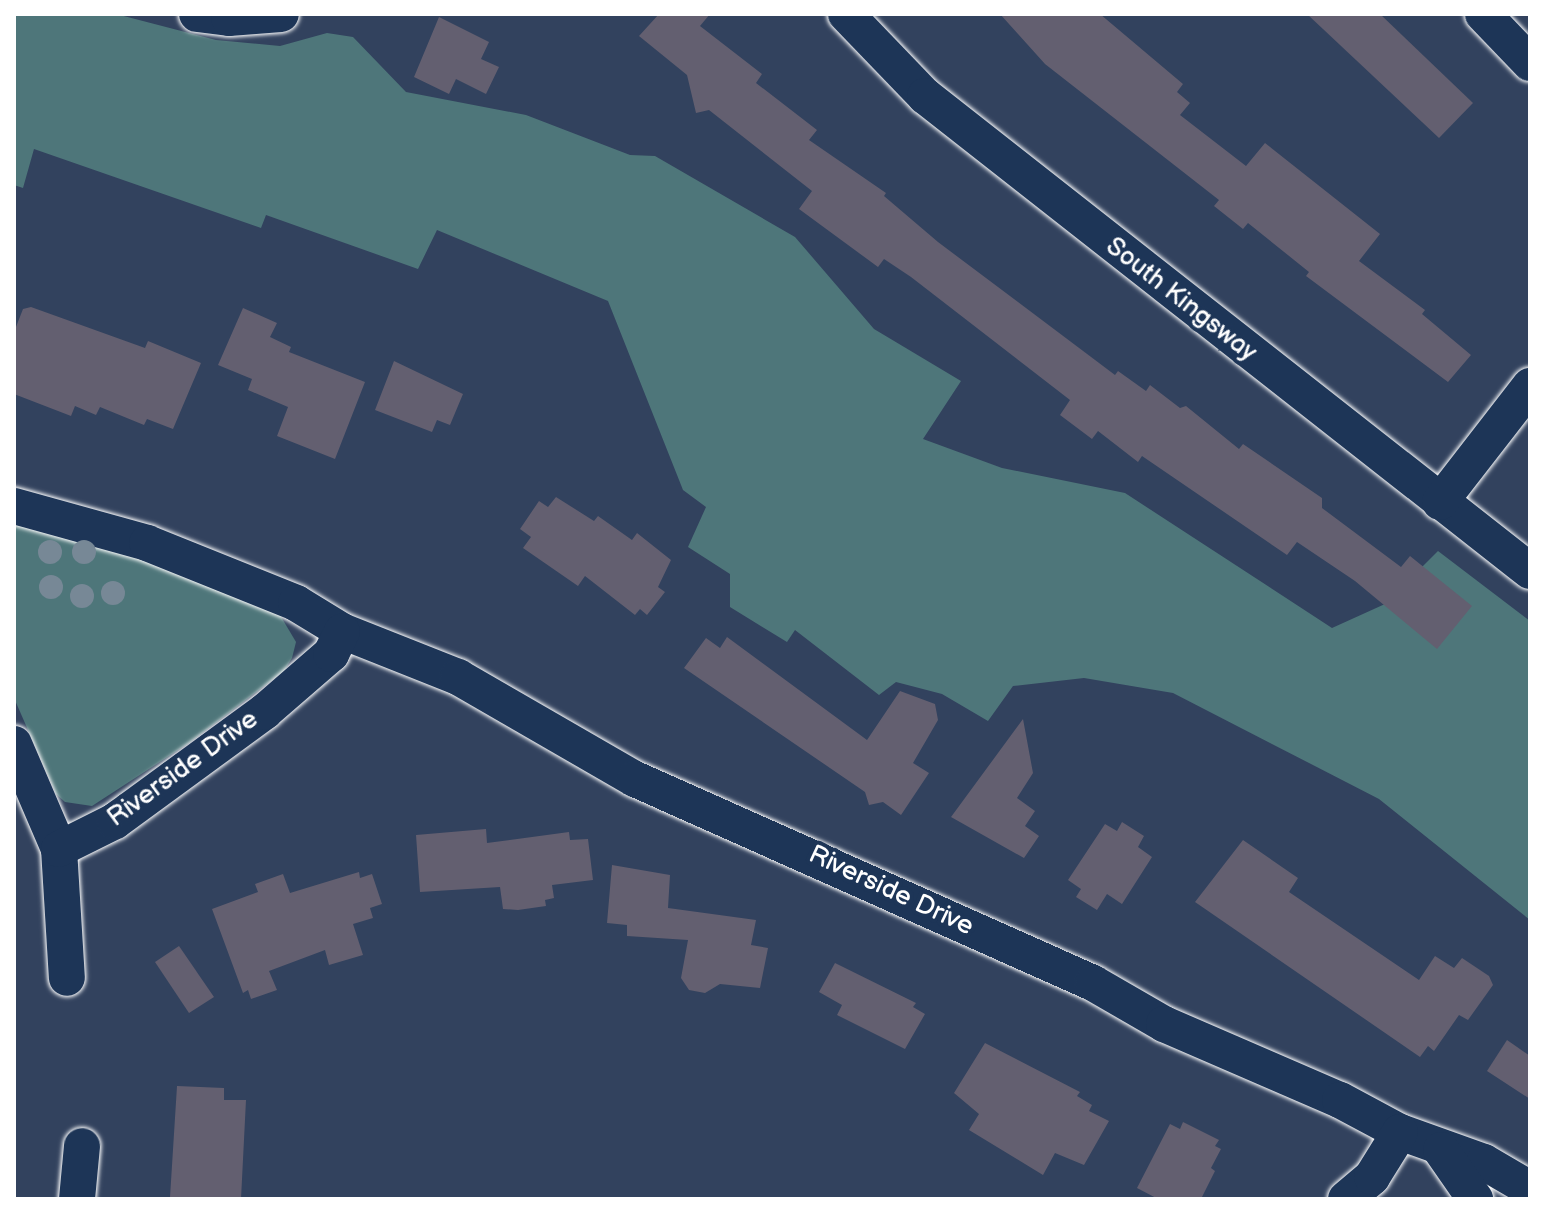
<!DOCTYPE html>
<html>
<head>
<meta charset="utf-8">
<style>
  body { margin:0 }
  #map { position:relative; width:1544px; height:1213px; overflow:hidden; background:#32425e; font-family:"Balsamiq Sans",sans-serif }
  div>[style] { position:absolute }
  .green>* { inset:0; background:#4e767a }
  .building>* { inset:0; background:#635f70 }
  .roads { filter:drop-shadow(0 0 2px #fff) drop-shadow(0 0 2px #fff) }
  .minor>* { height:36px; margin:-18px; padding:0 18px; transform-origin:18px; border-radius:18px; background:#1d3557 }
  .trees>* { width:24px; height:24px; margin:-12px; border-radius:50%; background:#778896 }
  span { translate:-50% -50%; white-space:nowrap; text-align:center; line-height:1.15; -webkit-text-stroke:8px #1d3557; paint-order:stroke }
  .street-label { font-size:26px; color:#fff }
  .frame { position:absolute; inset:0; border:16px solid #fff; pointer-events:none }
</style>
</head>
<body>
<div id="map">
  <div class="green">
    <i style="clip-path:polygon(14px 14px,116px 14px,216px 40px,280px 46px,327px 33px,353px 37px,406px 92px,526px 115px,630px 155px,655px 156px,795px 237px,874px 329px,961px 381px,923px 439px,1002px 468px,1125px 493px,1332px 628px,1385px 604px,1438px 551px,1530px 621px,1530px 920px,1379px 799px,1173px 693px,1084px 678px,1013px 686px,988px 721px,942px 694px,896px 682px,879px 695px,795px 630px,787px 642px,730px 607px,730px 574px,688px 547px,706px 507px,683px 490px,608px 301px,437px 230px,418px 269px,266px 215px,261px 228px,34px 149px,23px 188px,14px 185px)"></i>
    <i style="clip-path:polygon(14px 517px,83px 534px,280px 615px,296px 642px,292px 658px,284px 671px,189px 743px,92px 806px,65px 802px,56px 794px,14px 698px)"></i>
  </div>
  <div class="building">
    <i style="clip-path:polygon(659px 14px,710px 14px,700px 26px,762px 74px,756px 83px,817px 130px,809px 140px,886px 193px,884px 196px,938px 242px,1115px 375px,1118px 371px,1146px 391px,1150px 385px,1180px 408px,1186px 406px,1239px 449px,1243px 444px,1322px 498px,1322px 508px,1401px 567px,1410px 556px,1472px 606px,1437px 649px,1355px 581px,1297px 542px,1287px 555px,1142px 456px,1138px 462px,1098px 431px,1092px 439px,1060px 415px,1070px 400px,911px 277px,884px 259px,878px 267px,799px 209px,812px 191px,709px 110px,696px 113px,687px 75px,639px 36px)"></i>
    <i style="clip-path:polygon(1000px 14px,1100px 14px,1183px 84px,1177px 92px,1190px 103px,1180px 115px,1246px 166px,1265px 143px,1380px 234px,1359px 261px,1425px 310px,1422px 314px,1471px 355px,1448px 382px,1306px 276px,1309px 272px,1248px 223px,1243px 229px,1214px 206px,1219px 200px,1045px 64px)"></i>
    <i style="clip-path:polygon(1307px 14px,1380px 14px,1473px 103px,1439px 138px)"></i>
    <i style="clip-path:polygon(439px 17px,489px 42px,481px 59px,499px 67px,486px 94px,456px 79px,449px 94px,414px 77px)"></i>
    <i style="clip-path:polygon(31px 307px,145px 348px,148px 341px,201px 363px,173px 429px,147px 419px,144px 425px,100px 407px,96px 415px,75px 406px,71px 416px,14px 394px,14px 332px,23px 309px)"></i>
    <i style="clip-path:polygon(243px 308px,277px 323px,270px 337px,291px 347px,289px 352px,365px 382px,335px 459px,277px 436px,288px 407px,248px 390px,252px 379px,218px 365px)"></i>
    <i style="clip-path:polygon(394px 361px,463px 394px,450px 425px,437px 420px,432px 432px,375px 410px)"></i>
    <i style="clip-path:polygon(556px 497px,594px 521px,598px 516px,632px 540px,637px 533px,671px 560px,658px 587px,665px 592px,647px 615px,640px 609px,635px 615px,585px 576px,578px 586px,523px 548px,531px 537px,520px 529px,539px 501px,548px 507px)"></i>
    <i style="clip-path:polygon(727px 637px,867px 740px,900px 691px,935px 704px,938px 720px,913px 763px,929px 773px,901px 815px,883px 802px,869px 805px,865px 792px,684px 668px,706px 638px,720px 648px)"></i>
    <i style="clip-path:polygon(1023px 719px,1033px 773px,1017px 798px,1035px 811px,1025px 826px,1039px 836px,1024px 858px,951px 817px)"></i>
    <i style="clip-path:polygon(1122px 822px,1144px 836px,1138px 847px,1152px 857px,1122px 904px,1107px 894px,1097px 910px,1076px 897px,1081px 889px,1068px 880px,1105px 824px,1117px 831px)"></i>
    <i style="clip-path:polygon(486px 829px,487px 843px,569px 832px,570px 840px,588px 839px,593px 880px,552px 885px,554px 898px,545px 900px,546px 906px,518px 910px,503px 909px,500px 887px,420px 892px,416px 835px)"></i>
    <i style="clip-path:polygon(1243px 840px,1298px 878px,1289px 892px,1419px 980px,1435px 956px,1454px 968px,1462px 958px,1489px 976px,1493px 985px,1468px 1020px,1459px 1015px,1434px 1051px,1428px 1046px,1420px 1057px,1195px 902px)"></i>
    <i style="clip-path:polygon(612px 865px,670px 875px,668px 908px,756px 920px,751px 945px,768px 948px,760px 988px,720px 984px,705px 993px,689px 990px,681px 978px,688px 940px,627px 936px,627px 925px,607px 923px)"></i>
    <i style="clip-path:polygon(359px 872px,360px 878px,372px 874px,382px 904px,370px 908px,373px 918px,353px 924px,363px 955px,329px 965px,325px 950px,269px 971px,277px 990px,251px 999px,248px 990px,243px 993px,212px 909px,258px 892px,255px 884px,283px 874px,290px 893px)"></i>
    <i style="clip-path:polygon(179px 946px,214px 997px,189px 1013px,155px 962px)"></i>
    <i style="clip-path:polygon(835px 963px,916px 1003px,913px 1007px,925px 1014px,905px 1049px,837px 1015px,842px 1005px,819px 992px)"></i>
    <i style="clip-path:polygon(1507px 1040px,1530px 1056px,1530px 1099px,1487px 1071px)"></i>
    <i style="clip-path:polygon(985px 1043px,1080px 1092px,1077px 1096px,1092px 1105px,1089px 1111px,1109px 1121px,1084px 1165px,1055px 1153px,1043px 1175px,969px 1130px,979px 1114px,954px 1093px)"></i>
    <i style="clip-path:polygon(177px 1086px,224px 1088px,224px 1100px,246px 1100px,241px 1199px,170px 1197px)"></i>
    <i style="clip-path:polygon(1183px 1122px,1219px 1140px,1215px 1146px,1221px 1149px,1211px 1168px,1215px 1171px,1201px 1199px,1158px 1199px,1137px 1188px,1170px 1124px,1180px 1129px)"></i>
  </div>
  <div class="roads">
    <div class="minor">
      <i style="left:197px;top:14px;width:32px;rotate:7deg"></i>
      <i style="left:229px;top:18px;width:52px;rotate:-4.4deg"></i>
      <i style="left:846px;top:14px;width:114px;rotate:46.1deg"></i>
      <i style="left:925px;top:96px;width:769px;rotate:38.14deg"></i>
      <i style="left:1483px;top:14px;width:68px;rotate:46.2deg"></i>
      <i style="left:1440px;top:502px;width:147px;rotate:-52.2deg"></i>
      <i style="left:14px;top:506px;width:138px;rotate:15.5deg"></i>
      <i style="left:147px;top:543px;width:161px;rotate:21.9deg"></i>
      <i style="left:296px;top:603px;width:54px;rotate:31.3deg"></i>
      <i style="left:342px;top:631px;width:125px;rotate:21.6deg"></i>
      <i style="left:458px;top:677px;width:204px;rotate:30deg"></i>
      <i style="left:635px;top:779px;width:501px;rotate:24.01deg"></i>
      <i style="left:1093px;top:983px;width:82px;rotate:30deg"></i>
      <i style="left:1164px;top:1024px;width:192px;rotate:23.4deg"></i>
      <i style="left:1340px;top:1100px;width:68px;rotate:28.1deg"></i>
      <i style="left:1400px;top:1132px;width:89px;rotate:19.7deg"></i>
      <i style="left:1484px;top:1162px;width:53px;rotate:30.4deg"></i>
      <i style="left:14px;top:744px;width:114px;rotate:66.8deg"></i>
      <i style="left:59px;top:849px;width:129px;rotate:86.5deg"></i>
      <i style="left:59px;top:849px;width:63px;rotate:-26.6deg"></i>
      <i style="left:115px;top:821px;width:185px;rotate:-36.2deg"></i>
      <i style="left:264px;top:712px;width:89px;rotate:-40.9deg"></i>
      <i style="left:331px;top:654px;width:25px;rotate:-64deg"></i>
      <i style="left:1441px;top:1150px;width:60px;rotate:55.2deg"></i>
      <i style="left:77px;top:1199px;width:53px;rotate:-84.6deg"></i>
      <i style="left:1346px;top:1199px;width:34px;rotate:-40deg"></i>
      <i style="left:1372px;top:1177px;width:53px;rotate:-58.1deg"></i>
    </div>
  </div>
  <div class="trees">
    <i style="left:50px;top:552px"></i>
    <i style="left:84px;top:552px"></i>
    <i style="left:51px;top:587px"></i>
    <i style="left:113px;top:593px"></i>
    <i style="left:82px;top:596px"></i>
  </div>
  <div class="street-label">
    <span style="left:1181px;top:300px;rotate:38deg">South Kingsway</span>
    <span style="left:183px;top:769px;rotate:-36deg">Riverside Drive</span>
    <span style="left:891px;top:891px;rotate:25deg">Riverside Drive</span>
  </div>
  <div class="frame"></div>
</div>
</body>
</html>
